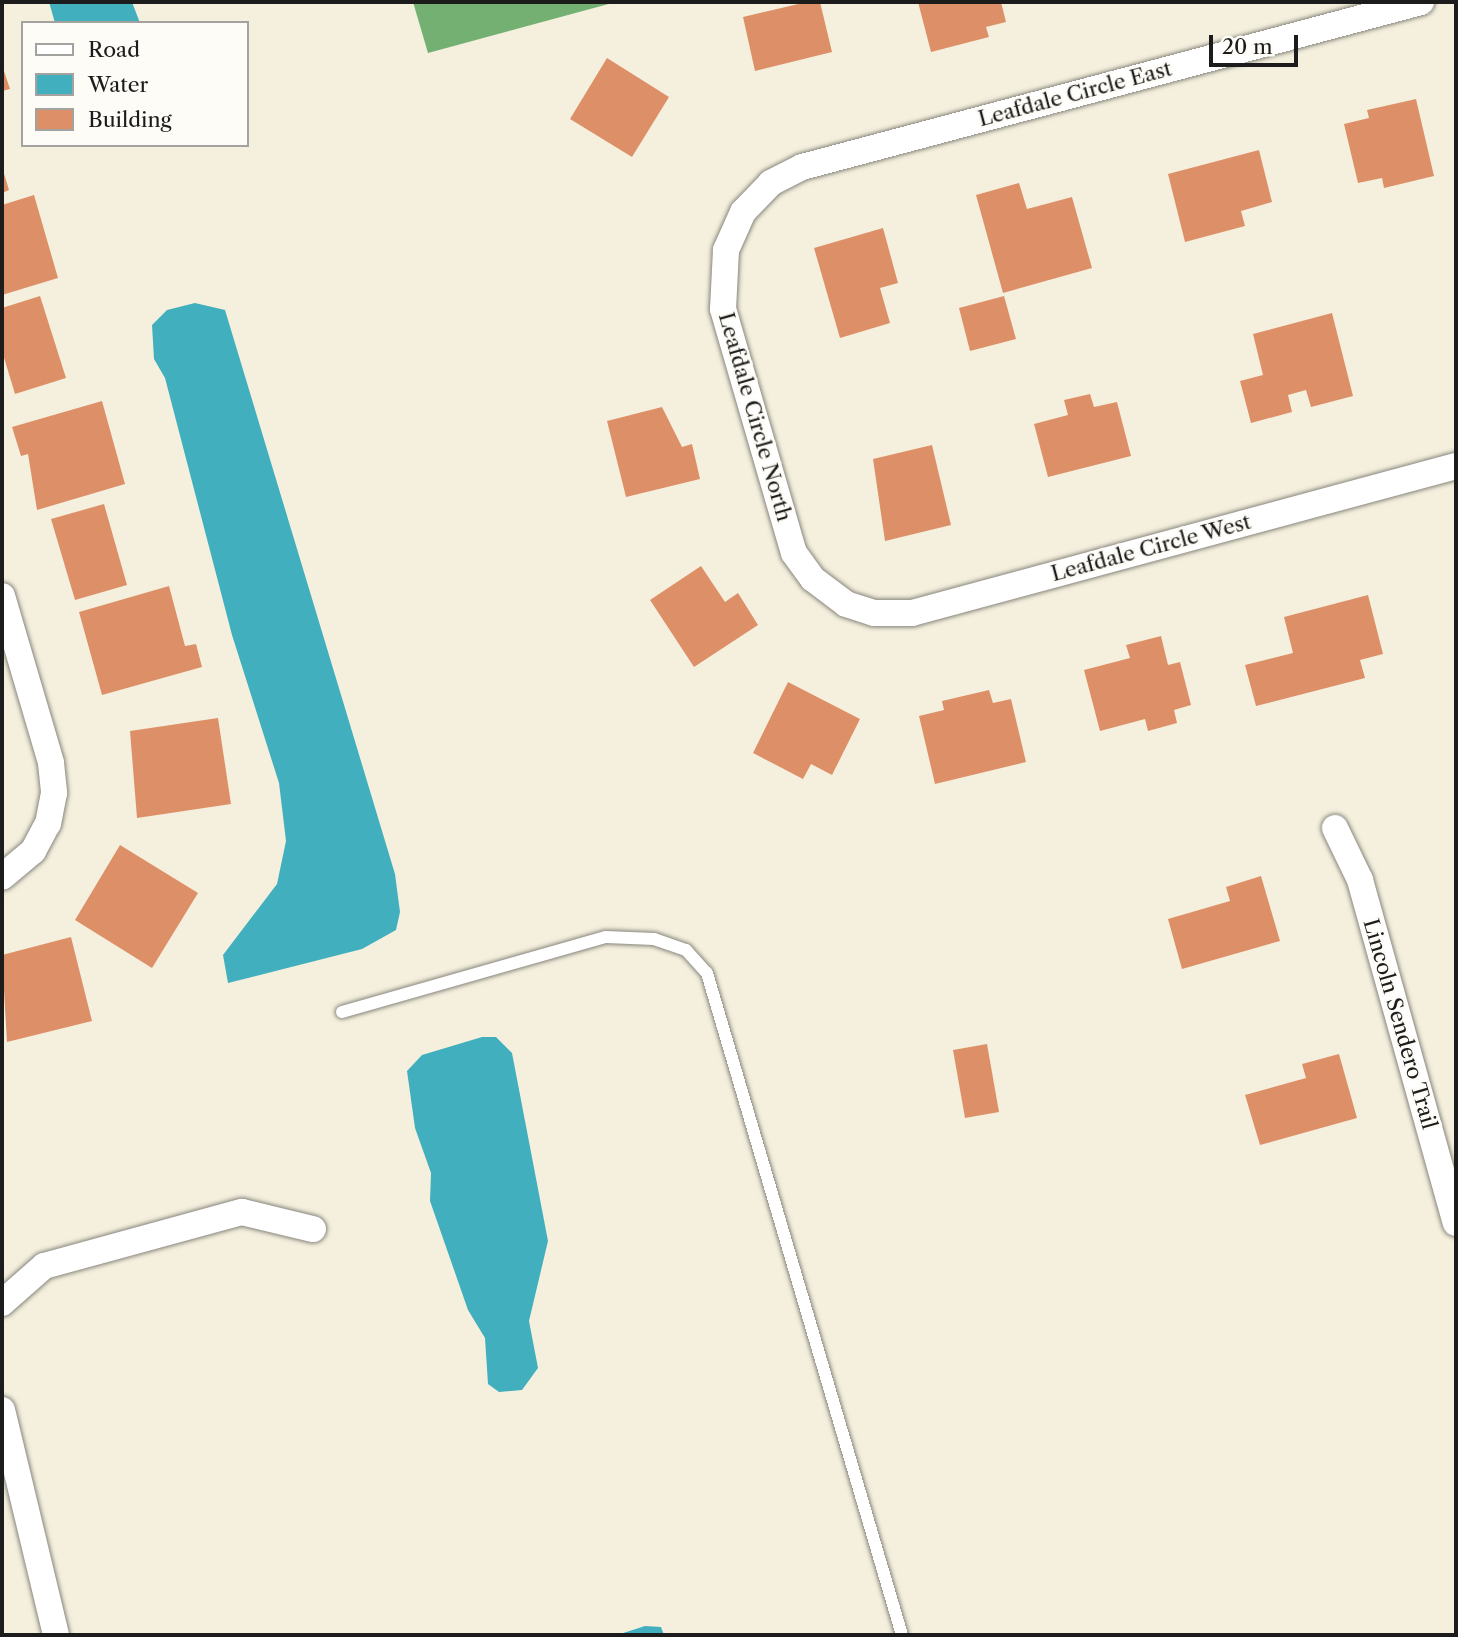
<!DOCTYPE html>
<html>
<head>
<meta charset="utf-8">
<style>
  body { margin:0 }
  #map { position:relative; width:1458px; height:1637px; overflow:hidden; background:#f5f0de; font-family:"Libre Caslon Text",serif }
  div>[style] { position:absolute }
  .forest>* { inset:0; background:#73b071 }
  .water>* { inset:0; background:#41afbd }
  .building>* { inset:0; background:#dd9068 }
  .roads { filter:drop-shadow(0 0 2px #88867d) drop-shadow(0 0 2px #88867d) }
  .lane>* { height:12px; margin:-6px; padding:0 6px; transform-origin:6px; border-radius:6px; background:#fff }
  .street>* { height:26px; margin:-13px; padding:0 13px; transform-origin:13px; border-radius:13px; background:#fff }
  span { translate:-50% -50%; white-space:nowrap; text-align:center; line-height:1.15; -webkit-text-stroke:5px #fdfcf7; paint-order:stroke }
  .street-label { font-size:21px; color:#1c1c1c }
  .frame { position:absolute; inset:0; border:4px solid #1c1c1c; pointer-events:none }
  .legend { position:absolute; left:21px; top:21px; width:228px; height:126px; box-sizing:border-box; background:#fdfcf7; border:2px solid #a3a29f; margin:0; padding:9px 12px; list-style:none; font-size:21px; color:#1c1c1c }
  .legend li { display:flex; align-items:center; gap:14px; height:35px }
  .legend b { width:35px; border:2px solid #a3a29f }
  .scale { position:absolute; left:1209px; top:35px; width:89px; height:32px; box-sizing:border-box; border:4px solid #1c1c1c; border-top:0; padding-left:9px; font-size:21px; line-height:24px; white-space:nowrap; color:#1c1c1c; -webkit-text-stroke:5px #fdfcf7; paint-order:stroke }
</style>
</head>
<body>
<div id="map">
  <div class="forest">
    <i style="clip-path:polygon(413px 2px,616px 2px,428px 53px)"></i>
  </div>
  <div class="water">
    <i style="clip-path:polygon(49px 2px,132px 2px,140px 23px,55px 23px)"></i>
    <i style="clip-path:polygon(195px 303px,225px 310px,395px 874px,400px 912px,396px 930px,362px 949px,228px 983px,223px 955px,277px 884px,286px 841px,279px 783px,232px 635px,165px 378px,154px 359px,152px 325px,167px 310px)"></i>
    <i style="clip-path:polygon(482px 1037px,496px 1037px,512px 1053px,548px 1241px,529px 1321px,538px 1368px,522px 1390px,499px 1392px,488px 1384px,485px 1338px,468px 1310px,430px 1201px,431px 1173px,415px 1128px,407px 1071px,422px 1055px)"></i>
    <i style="clip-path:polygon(645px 1626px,661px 1627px,664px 1635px,617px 1635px)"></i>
  </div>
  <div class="building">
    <i style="clip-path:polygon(807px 2px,820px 2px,832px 52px,755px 71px,743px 17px)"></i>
    <i style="clip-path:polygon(918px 2px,1001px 2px,1006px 22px,986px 27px,989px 37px,931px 52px)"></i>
    <i style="clip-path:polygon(607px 58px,669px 97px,632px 157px,570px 119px)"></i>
    <i style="clip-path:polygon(2px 65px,10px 89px,2px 91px)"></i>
    <i style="clip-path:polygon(1416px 99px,1434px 176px,1384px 188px,1382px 178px,1358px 183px,1344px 124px,1369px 118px,1367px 110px)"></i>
    <i style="clip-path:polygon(1259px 150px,1272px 202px,1241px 211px,1245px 226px,1185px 242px,1168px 174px)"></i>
    <i style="clip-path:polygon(2px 167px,9px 190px,2px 193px)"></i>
    <i style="clip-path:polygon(1019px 183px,1027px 209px,1072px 197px,1092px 268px,1003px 293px,976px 195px)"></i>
    <i style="clip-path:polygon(34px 195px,58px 278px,2px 295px,2px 205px)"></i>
    <i style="clip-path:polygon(883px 228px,898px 283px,880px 288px,890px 323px,840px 338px,814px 248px)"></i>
    <i style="clip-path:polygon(40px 296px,66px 378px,15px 394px,2px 351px,2px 308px)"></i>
    <i style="clip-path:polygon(1004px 296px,1016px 339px,970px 351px,959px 308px)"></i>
    <i style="clip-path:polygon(1332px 313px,1353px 396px,1311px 407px,1306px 390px,1288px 395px,1292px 412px,1251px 423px,1240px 381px,1263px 375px,1253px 334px)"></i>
    <i style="clip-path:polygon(1090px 394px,1094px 407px,1117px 402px,1131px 456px,1048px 477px,1034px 424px,1068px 415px,1064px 400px)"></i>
    <i style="clip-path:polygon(102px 401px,125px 484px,37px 510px,28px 454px,21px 456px,12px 427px)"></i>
    <i style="clip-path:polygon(662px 407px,682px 447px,692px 444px,700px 479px,626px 497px,607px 421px)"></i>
    <i style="clip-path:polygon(932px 445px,951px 525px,885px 541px,873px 459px)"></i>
    <i style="clip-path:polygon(104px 504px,127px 585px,75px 600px,51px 519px)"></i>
    <i style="clip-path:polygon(701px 566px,725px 602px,738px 593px,758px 625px,694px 667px,650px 600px)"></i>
    <i style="clip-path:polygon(169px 586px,185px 646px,196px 644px,202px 667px,102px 695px,79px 612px)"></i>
    <i style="clip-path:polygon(1368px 595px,1383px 654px,1360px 660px,1365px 678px,1256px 706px,1245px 665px,1293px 653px,1284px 617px)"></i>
    <i style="clip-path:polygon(1161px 636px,1168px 665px,1180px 662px,1191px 705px,1174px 710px,1177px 723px,1148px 731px,1145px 719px,1100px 731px,1084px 670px,1130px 658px,1126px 645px)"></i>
    <i style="clip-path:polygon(788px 682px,860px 719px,832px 775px,811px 764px,803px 779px,753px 753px)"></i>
    <i style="clip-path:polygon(989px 690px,993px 703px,1011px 699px,1026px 762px,935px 784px,919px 716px,944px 710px,942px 701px)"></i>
    <i style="clip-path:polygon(218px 718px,231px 804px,137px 818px,130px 731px)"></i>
    <i style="clip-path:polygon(120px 845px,198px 893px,152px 968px,75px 920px)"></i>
    <i style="clip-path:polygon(1261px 876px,1280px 941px,1182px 969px,1168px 919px,1230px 901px,1226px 887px)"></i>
    <i style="clip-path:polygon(71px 937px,92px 1021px,7px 1042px,2px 955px)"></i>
    <i style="clip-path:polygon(987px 1044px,999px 1112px,965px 1118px,953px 1050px)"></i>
    <i style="clip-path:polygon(1339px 1054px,1357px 1118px,1260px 1145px,1245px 1095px,1306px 1078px,1302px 1064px)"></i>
  </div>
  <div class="roads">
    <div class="lane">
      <i style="left:342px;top:1012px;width:274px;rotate:-15.9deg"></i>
      <i style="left:606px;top:937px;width:48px;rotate:2.4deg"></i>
      <i style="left:654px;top:939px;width:34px;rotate:19deg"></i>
      <i style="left:686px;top:950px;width:31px;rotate:48deg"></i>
      <i style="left:707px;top:973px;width:690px;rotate:73.59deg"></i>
    </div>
    <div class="street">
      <i style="left:1421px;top:2px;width:641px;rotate:165.07deg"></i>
      <i style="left:802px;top:167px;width:35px;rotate:153deg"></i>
      <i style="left:771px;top:183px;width:40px;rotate:134deg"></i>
      <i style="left:743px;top:212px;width:42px;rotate:114.1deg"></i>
      <i style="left:726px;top:250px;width:59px;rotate:92.9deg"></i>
      <i style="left:723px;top:309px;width:254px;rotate:73.8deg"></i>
      <i style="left:794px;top:553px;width:32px;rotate:54deg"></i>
      <i style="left:813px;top:579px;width:41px;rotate:37.1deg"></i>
      <i style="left:846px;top:604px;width:29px;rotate:18deg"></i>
      <i style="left:874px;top:613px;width:38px"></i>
      <i style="left:912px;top:613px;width:564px;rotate:-15.12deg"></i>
      <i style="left:2px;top:596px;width:174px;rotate:73.6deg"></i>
      <i style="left:51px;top:763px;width:30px;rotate:84deg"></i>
      <i style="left:54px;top:793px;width:31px;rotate:101deg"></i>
      <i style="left:48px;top:823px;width:32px;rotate:118deg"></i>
      <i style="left:33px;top:851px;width:40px;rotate:140deg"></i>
      <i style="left:1335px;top:828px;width:58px;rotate:64.3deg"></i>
      <i style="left:1360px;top:880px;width:356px;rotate:74.4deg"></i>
      <i style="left:2px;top:1303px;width:56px;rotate:-41.4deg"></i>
      <i style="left:44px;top:1266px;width:205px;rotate:-15.3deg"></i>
      <i style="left:242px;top:1212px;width:73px;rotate:13.5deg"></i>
      <i style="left:2px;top:1410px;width:231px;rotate:76.5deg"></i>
    </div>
  </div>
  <div class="street-label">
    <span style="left:1075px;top:94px;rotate:-15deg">Leafdale Circle East</span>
    <span style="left:755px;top:417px;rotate:74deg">Leafdale Circle North</span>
    <span style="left:1151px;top:548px;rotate:-15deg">Leafdale Circle West</span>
    <span style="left:1400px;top:1024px;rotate:74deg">Lincoln Sendero Trail</span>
  </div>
  <div class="frame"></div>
  <ul class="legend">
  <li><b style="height:9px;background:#fff"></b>Road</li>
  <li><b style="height:19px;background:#41afbd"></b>Water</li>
  <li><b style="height:19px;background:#dd9068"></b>Building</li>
  </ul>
  <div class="scale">20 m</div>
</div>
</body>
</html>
